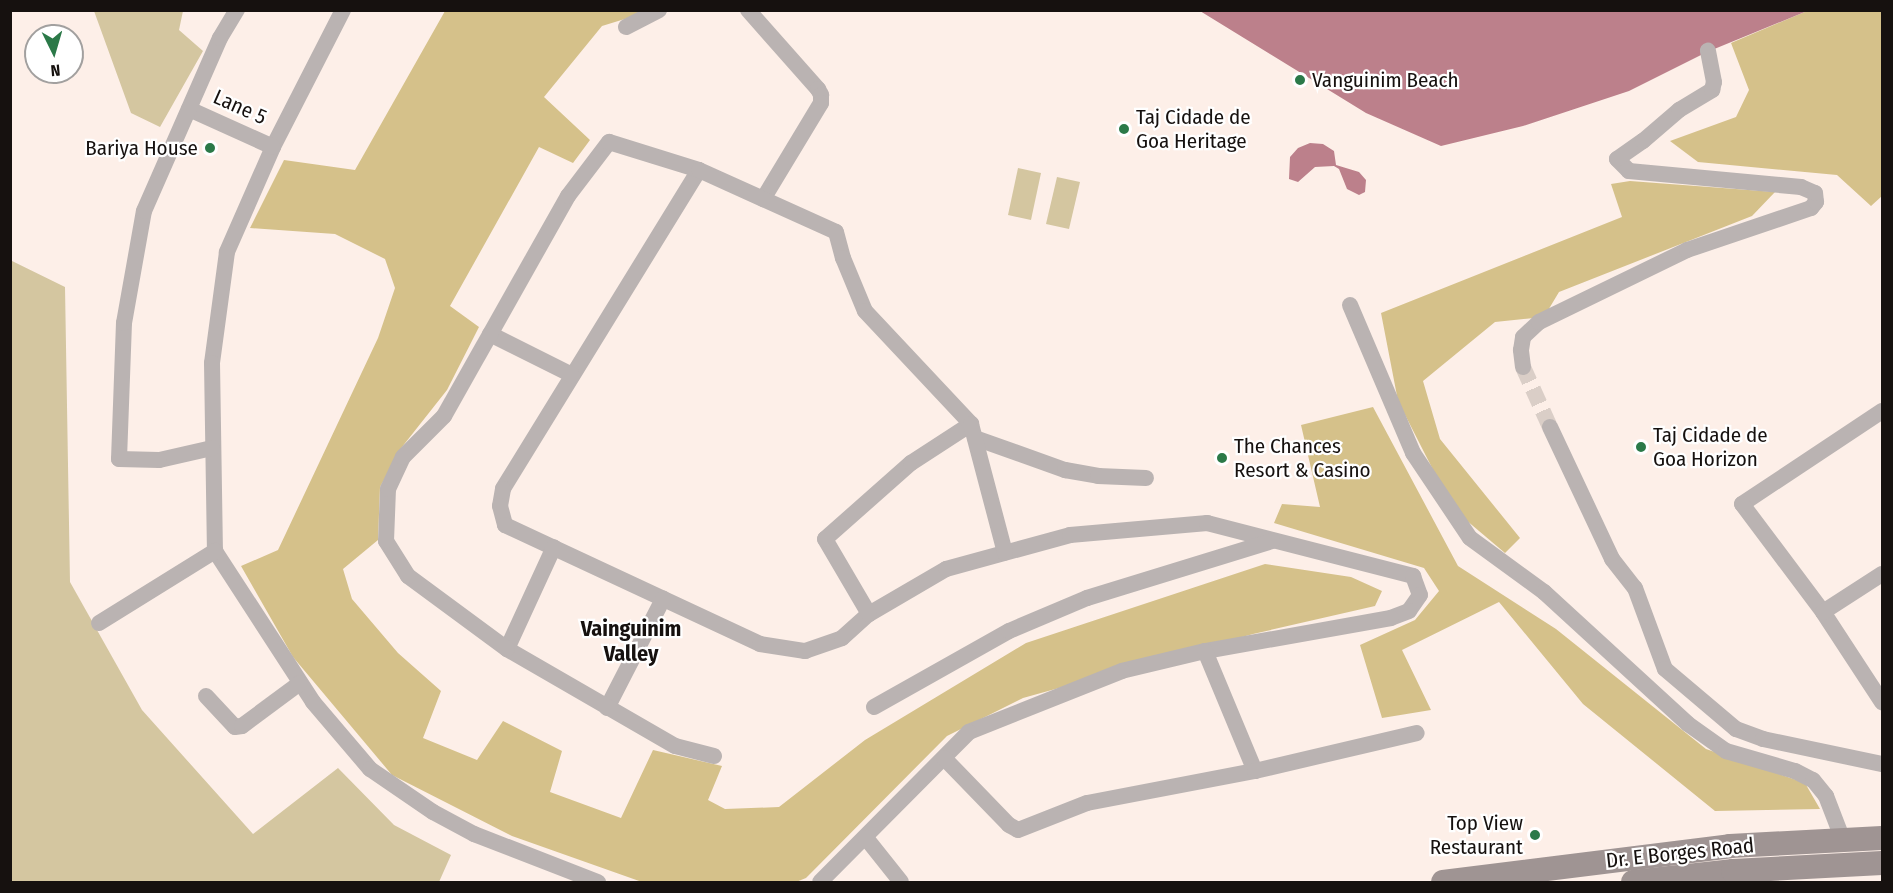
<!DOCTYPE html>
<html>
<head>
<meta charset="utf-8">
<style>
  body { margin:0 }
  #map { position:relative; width:1893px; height:893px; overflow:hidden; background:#fdefe8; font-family:"Fira Sans Condensed",sans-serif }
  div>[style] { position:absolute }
  .green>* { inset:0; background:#d4c6a0 }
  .forest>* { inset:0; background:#d5c18a }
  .water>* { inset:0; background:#bc808b }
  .street-tunnel>* { height:16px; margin-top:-8px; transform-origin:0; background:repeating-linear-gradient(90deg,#dacec7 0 16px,transparent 0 24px) }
  .street>* { height:16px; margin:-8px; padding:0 8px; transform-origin:8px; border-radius:8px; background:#bab3b2 }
  .secondary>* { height:24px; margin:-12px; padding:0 12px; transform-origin:12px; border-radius:12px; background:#9f9493 }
  .dots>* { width:16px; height:16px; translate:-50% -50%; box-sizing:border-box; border:3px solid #fff; border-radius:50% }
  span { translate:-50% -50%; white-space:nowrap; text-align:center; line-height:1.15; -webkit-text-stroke:4.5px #fff; paint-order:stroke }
  .poi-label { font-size:21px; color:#16110f }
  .left { translate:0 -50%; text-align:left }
  .right { translate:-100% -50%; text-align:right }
  .street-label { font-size:21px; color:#16110f }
  .neighbourhood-label { font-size:22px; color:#16110f; font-weight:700 }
  .frame { position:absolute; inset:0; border:12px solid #16110f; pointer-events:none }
  .north { position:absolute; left:24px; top:24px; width:60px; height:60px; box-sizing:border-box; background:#fff; border:2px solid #a2a09f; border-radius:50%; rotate:175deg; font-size:16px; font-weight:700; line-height:24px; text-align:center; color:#16110f }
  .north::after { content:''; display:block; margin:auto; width:21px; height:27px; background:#2b7948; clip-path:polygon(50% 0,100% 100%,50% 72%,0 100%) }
</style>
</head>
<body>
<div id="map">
  <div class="green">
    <i style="clip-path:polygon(94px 11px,183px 11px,179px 30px,203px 51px,160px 127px,131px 113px)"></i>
    <i style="clip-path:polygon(1018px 168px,1041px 173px,1031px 220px,1008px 215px)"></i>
    <i style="clip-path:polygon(1057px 177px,1080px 182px,1069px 229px,1046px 224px)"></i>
    <i style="clip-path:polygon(10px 260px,65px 287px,70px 582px,142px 710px,253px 834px,338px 768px,394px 825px,451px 855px,439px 882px,11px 882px)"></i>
  </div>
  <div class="forest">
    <i style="clip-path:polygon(654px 10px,602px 26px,544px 97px,590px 140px,573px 163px,539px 147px,450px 306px,479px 327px,447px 390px,402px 447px,380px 487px,378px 540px,343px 569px,352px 599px,398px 653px,441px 691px,423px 738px,477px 760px,503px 721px,562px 751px,550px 792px,621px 818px,653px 750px,722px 766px,708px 800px,725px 809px,779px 807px,865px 740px,1026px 643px,1265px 564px,1351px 577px,1382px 591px,1375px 606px,1253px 634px,1023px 698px,947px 736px,806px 878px,796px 882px,642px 882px,512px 836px,392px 775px,293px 657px,241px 566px,278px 550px,378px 338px,395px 288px,385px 259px,335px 234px,250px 228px,284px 160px,355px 170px,445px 11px)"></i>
    <i style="clip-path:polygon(1807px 11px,1882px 11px,1882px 196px,1871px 206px,1837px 175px,1698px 162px,1670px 141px,1736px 117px,1749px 90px,1731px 43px)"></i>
    <i style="clip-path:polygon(1630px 181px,1775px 192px,1752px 216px,1559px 292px,1544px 317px,1495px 322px,1423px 381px,1440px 439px,1520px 538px,1505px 553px,1453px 509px,1398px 401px,1381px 313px,1622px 217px,1611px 184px)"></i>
    <i style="clip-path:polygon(1373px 407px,1458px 566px,1556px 629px,1706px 749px,1805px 783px,1820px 809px,1715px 811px,1583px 704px,1499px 602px,1402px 650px,1431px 710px,1382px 718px,1360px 645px,1415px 620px,1439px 591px,1424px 568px,1274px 523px,1282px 504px,1320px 507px,1301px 425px)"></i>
  </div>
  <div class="water">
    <i style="clip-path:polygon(1200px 11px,1807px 11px,1707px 52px,1629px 91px,1523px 126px,1441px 146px,1366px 113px)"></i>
    <i style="clip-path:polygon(1310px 143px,1323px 144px,1334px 151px,1336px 165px,1359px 172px,1366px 180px,1365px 192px,1359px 195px,1347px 189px,1339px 169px,1334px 166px,1315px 167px,1298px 182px,1289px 179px,1290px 157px,1298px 148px)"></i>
  </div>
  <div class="street-tunnel">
    <i style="left:1523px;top:367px;width:66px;rotate:65.8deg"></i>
  </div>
  <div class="street">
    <i style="left:343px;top:10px;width:154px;rotate:117.1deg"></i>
    <i style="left:273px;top:147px;width:115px;rotate:113.7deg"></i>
    <i style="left:227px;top:252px;width:112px;rotate:97.7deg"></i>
    <i style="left:212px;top:363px;width:188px;rotate:89.1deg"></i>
    <i style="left:215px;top:551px;width:180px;rotate:57deg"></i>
    <i style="left:313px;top:702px;width:88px;rotate:49.6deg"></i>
    <i style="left:370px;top:769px;width:76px;rotate:34.3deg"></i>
    <i style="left:433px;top:812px;width:47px;rotate:28.2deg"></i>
    <i style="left:474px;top:834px;width:133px;rotate:21.2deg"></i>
    <i style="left:748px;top:10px;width:106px;rotate:48.5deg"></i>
    <i style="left:818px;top:89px;width:7px;rotate:63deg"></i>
    <i style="left:821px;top:95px;width:8px;rotate:90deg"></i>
    <i style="left:821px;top:103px;width:112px;rotate:121.1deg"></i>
    <i style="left:626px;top:27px;width:37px;rotate:-27deg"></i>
    <i style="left:189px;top:109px;width:92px;rotate:24.3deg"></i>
    <i style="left:699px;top:170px;width:374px;rotate:121.6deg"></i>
    <i style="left:503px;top:489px;width:17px;rotate:100deg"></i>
    <i style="left:500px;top:506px;width:20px;rotate:75deg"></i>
    <i style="left:505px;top:525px;width:281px;rotate:25deg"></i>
    <i style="left:760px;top:644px;width:46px;rotate:8.8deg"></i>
    <i style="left:805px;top:651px;width:39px;rotate:-19deg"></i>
    <i style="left:842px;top:638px;width:36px;rotate:-42deg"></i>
    <i style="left:869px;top:614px;width:89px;rotate:-30.3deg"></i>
    <i style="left:946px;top:569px;width:129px;rotate:-15.3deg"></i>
    <i style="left:1070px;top:535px;width:138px;rotate:-5deg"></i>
    <i style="left:1207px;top:523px;width:213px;rotate:14.4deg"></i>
    <i style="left:1413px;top:576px;width:20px;rotate:70deg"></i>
    <i style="left:1420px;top:595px;width:19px;rotate:125deg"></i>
    <i style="left:1409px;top:611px;width:19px;rotate:159deg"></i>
    <i style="left:1391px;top:618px;width:189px;rotate:169.9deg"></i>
    <i style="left:1205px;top:651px;width:85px;rotate:166.5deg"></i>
    <i style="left:1122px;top:671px;width:165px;rotate:158.3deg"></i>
    <i style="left:969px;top:732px;width:211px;rotate:134.8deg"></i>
    <i style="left:1350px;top:305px;width:161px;rotate:66.9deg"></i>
    <i style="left:1413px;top:453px;width:102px;rotate:56.2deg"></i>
    <i style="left:1470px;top:538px;width:92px;rotate:36.1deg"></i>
    <i style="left:1544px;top:592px;width:195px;rotate:42.5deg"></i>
    <i style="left:1688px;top:724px;width:47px;rotate:35.4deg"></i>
    <i style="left:1726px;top:751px;width:72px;rotate:16.2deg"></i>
    <i style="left:1795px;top:771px;width:20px;rotate:27deg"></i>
    <i style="left:1813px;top:780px;width:21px;rotate:51deg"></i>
    <i style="left:1826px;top:796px;width:47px;rotate:68.9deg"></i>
    <i style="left:490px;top:334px;width:92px;rotate:26.6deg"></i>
    <i style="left:1523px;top:367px;width:17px;rotate:-97deg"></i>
    <i style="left:1521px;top:350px;width:13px;rotate:-81deg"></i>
    <i style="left:1523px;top:337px;width:22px;rotate:-43deg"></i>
    <i style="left:1539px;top:322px;width:165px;rotate:-25.9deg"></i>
    <i style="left:1687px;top:250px;width:131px;rotate:-18.7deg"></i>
    <i style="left:1811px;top:208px;width:8px;rotate:-50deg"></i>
    <i style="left:1816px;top:202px;width:9px;rotate:-96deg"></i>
    <i style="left:1815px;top:193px;width:15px;rotate:-157deg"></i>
    <i style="left:1801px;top:187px;width:173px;rotate:-174.7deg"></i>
    <i style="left:1629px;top:171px;width:17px;rotate:-135deg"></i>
    <i style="left:1617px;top:159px;width:32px;rotate:-35deg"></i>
    <i style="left:1643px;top:141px;width:48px;rotate:-40.7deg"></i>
    <i style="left:1679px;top:110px;width:39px;rotate:-31deg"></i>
    <i style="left:1712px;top:90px;width:8px;rotate:-76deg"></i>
    <i style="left:1714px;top:82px;width:32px;rotate:-101deg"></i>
    <i style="left:1882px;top:411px;width:168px;rotate:146.4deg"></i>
    <i style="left:1742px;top:504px;width:135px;rotate:53.1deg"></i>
    <i style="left:1823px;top:612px;width:108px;rotate:56.8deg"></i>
    <i style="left:1550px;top:427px;width:146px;rotate:64.8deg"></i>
    <i style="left:1612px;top:559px;width:37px;rotate:52deg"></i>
    <i style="left:1635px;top:588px;width:86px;rotate:69.7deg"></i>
    <i style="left:1665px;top:669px;width:93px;rotate:40.2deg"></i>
    <i style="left:1736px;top:729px;width:29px;rotate:20deg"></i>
    <i style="left:1763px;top:739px;width:122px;rotate:11.9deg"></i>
    <i style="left:975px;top:438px;width:96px;rotate:19.6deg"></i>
    <i style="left:1065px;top:470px;width:34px;rotate:10deg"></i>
    <i style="left:1098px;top:476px;width:48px;rotate:2.4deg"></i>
    <i style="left:212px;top:448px;width:54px;rotate:167.2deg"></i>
    <i style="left:159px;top:460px;width:40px;rotate:-178.6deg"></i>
    <i style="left:119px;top:459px;width:136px;rotate:-87.9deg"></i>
    <i style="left:124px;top:323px;width:114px;rotate:-79.9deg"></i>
    <i style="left:144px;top:211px;width:189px;rotate:-66.3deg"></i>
    <i style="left:220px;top:38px;width:33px;rotate:-59deg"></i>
    <i style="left:1823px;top:612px;width:70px;rotate:-32.8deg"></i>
    <i style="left:869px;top:614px;width:87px;rotate:-120.4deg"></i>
    <i style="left:825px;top:539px;width:115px;rotate:-41.5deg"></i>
    <i style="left:911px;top:463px;width:72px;rotate:-33deg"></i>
    <i style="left:99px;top:623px;width:137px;rotate:-31.8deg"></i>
    <i style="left:507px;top:649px;width:112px;rotate:-65.3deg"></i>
    <i style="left:1205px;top:651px;width:130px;rotate:67.4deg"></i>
    <i style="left:206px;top:696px;width:42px;rotate:46.9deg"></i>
    <i style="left:235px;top:727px;width:7px;rotate:-8deg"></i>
    <i style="left:242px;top:726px;width:72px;rotate:-36.6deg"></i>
    <i style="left:874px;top:707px;width:155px;rotate:-29.4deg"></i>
    <i style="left:1009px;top:631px;width:85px;rotate:-22.9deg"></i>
    <i style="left:1087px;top:598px;width:194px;rotate:-17.1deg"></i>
    <i style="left:607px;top:708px;width:123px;rotate:-62.8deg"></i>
    <i style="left:714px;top:756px;width:40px;rotate:-165.6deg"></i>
    <i style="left:675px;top:746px;width:194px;rotate:-150deg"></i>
    <i style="left:507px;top:649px;width:123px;rotate:-143.6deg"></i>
    <i style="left:408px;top:576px;width:41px;rotate:-122.2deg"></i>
    <i style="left:386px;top:541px;width:52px;rotate:-87.8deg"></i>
    <i style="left:388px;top:489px;width:35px;rotate:-65deg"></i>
    <i style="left:403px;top:457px;width:58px;rotate:-45deg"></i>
    <i style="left:444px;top:416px;width:253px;rotate:-60.6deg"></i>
    <i style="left:568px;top:196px;width:68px;rotate:-52.8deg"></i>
    <i style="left:609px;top:142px;width:94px;rotate:17.3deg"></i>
    <i style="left:699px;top:170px;width:150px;rotate:24.3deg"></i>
    <i style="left:836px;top:232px;width:27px;rotate:75deg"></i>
    <i style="left:843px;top:258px;width:57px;rotate:67.5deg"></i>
    <i style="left:865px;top:311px;width:155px;rotate:46.8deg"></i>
    <i style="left:971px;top:424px;width:133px;rotate:75.2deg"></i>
    <i style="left:944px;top:758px;width:93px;rotate:45.9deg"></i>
    <i style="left:1009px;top:825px;width:10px;rotate:29deg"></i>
    <i style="left:1018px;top:830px;width:74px;rotate:-21.4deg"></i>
    <i style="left:1087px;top:803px;width:171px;rotate:-10.8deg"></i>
    <i style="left:1255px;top:771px;width:166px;rotate:-13.2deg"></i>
    <i style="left:866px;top:838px;width:56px;rotate:51.5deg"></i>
  </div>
  <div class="secondary">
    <i style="left:1443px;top:882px;width:289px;rotate:-7.1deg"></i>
    <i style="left:1730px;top:846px;width:152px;rotate:-3deg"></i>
    <i style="left:1633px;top:882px;width:101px;rotate:-6.3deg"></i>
    <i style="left:1733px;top:871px;width:149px;rotate:-3.1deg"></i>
  </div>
  <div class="dots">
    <i style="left:1300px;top:80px;background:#2b7948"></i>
    <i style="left:1124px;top:129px;background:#2b7948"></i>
    <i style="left:210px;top:148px;background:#2b7948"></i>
    <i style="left:1641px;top:447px;background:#2b7948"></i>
    <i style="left:1222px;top:458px;background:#2b7948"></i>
    <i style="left:1535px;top:835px;background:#2b7948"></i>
  </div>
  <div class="poi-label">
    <span class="left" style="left:1312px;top:80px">Vanguinim Beach</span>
    <span class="left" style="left:1136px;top:129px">Taj Cidade de<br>Goa Heritage</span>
    <span class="right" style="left:198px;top:148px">Bariya House</span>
    <span class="left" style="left:1653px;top:447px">Taj Cidade de<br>Goa Horizon</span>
    <span class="left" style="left:1234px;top:458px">The Chances<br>Resort &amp; Casino</span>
    <span class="right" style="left:1523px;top:835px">Top View<br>Restaurant</span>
  </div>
  <div class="street-label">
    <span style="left:240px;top:107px;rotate:24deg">Lane 5</span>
    <span style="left:1680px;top:853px;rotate:-6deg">Dr. E Borges Road</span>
  </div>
  <div class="neighbourhood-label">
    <span style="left:631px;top:641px">Vainguinim<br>Valley</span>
  </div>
  <div class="frame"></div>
  <div class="north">N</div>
</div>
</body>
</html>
